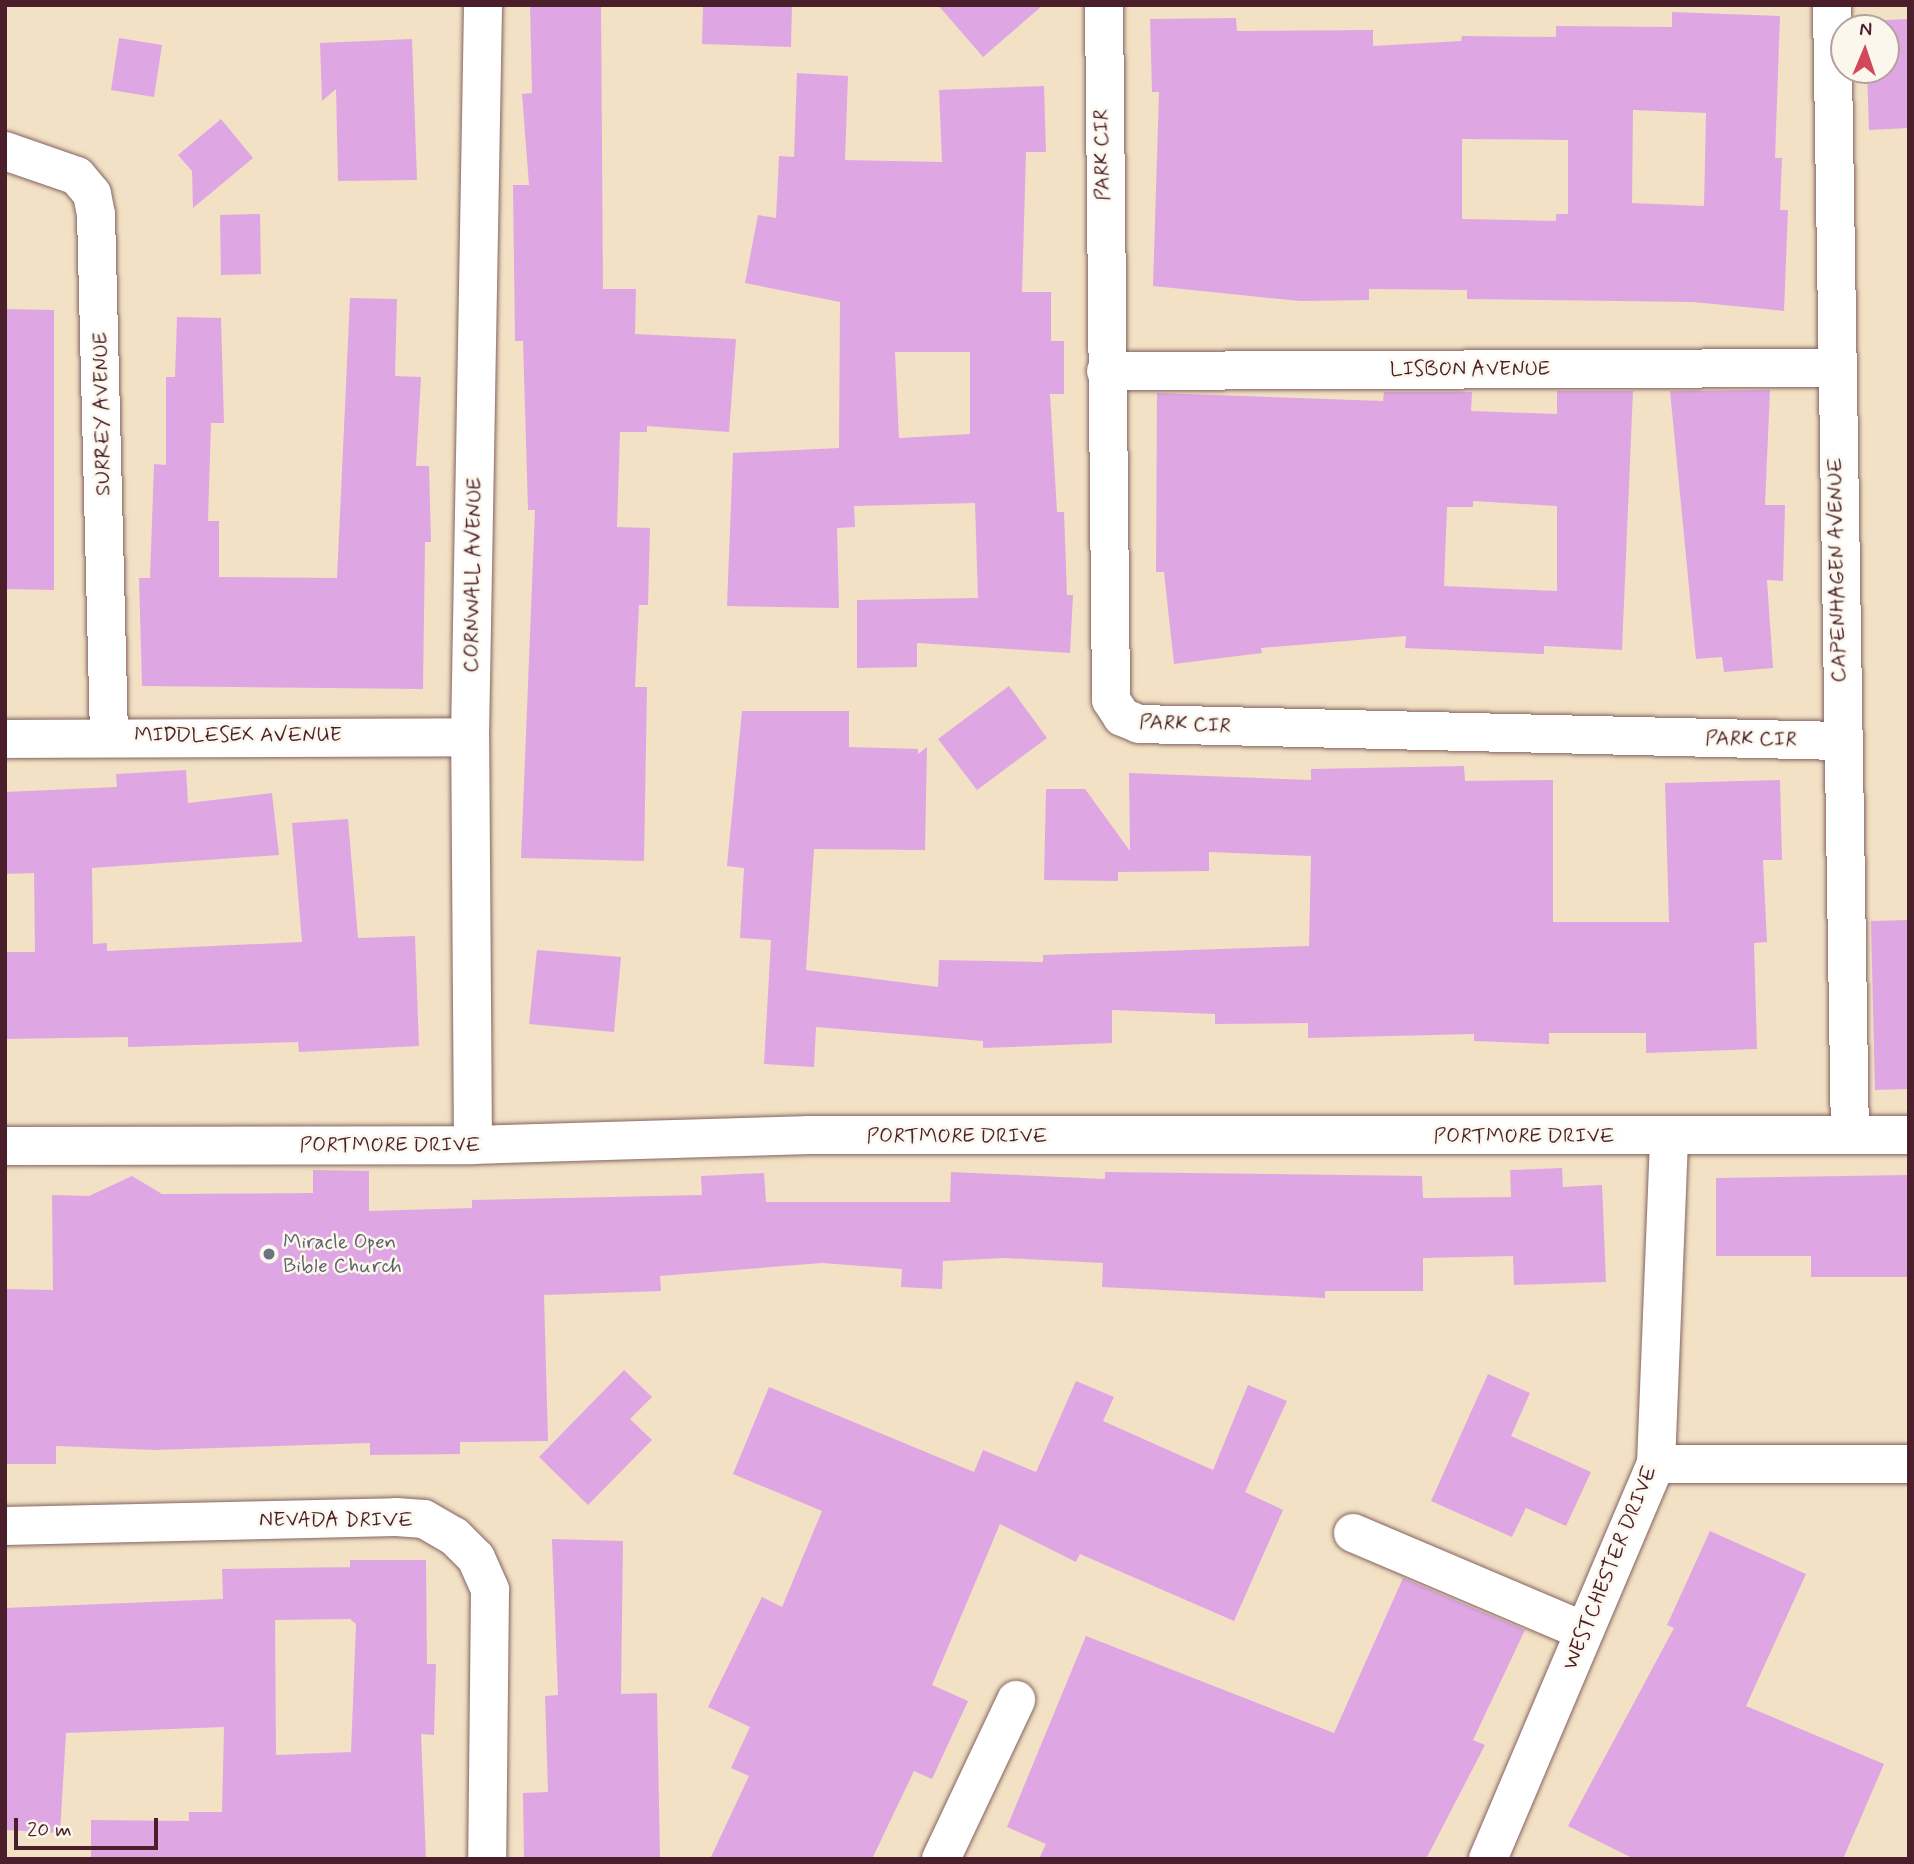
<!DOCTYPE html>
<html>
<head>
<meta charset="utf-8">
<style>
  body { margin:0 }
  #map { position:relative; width:1914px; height:1864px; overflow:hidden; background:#f2e1c4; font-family:Mynerve,sans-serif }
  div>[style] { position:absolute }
  .building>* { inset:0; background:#dea7e3 }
  .roads { filter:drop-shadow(0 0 2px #856361) drop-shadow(0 0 2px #856361) }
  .minor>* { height:38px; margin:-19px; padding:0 19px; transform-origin:19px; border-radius:19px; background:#fff }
  .tertiary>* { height:38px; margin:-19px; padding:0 19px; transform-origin:19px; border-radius:19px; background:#fff }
  .dots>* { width:19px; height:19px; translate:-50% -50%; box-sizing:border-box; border:4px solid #fbf7ec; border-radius:50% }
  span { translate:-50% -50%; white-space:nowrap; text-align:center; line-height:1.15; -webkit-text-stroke:5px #fbf7ec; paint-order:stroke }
  .street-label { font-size:21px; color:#4a1f2b }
  .worship-label { font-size:21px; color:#5b616d }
  .left { translate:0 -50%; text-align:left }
  .frame { position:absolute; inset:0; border:7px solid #4a1f2b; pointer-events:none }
  .north { position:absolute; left:1830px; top:14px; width:70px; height:70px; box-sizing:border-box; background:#fbf7ec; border:2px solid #b4a19f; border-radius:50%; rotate:2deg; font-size:19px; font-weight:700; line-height:28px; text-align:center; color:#4a1f2b }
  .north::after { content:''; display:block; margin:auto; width:24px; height:32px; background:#d1495b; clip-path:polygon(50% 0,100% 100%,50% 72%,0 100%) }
  .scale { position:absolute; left:14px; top:1818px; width:144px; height:32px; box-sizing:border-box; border:4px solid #4a1f2b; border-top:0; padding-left:9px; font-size:21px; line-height:24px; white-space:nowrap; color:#4a1f2b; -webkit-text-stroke:5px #fbf7ec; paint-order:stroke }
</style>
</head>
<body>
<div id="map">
  <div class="building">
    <i style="clip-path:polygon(530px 5px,601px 5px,603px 289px,636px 289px,635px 334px,736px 339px,729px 432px,647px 426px,647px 432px,620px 432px,617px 527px,650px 528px,648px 605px,639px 605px,635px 687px,647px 687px,644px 861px,521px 858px,535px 510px,528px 510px,523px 341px,515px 341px,513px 185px,529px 185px,522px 94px,532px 93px)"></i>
    <i style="clip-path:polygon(703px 5px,792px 5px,791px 47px,702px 44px)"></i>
    <i style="clip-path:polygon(938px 5px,1043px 5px,983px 57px)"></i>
    <i style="clip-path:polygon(evenodd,1672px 12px,1780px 16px,1775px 158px,1782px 158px,1780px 210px,1788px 210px,1784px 311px,1693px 302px,1467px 299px,1467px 290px,1369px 289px,1369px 300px,1300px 301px,1153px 286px,1159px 92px,1152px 92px,1150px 19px,1236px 18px,1237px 31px,1373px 30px,1373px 46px,1461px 41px,1462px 36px,1556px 37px,1556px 26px,1672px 27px,1672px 12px,1633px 110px,1706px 113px,1704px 206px,1632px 203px,1633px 110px,1672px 12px,1462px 139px,1568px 140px,1568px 214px,1556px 214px,1556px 221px,1462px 219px,1462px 139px)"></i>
    <i style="clip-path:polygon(1909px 19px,1909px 128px,1869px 130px,1867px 70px,1886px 70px,1886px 28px,1865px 28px,1865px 21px)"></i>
    <i style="clip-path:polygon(119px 38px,162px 45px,154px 97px,111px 90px)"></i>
    <i style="clip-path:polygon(412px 39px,417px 180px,338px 181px,336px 89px,322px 101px,320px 43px)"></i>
    <i style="clip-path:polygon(evenodd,797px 73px,848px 76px,845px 160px,942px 162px,939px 90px,1044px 86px,1046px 152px,1026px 152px,1022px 292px,1051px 292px,1051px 341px,1064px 341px,1064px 394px,1050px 394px,1057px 512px,1064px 512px,1067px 595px,1073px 595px,1070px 653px,917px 643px,917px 667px,857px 668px,857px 600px,978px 598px,975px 503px,854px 506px,855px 527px,837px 528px,839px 608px,727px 606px,733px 453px,839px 448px,840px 302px,745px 283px,758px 215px,776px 218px,779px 156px,794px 157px,797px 73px,895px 352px,970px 352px,970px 434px,899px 438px,895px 352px)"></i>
    <i style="clip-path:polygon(221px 119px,253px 158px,193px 208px,192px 171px,178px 155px)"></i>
    <i style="clip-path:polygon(260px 214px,261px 274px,221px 275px,220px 215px)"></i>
    <i style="clip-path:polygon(350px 298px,397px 299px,395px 376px,421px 377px,416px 466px,429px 466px,431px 542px,425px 542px,423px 689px,142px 686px,139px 578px,150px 578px,154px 464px,166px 465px,166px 377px,175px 377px,177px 317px,221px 318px,224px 423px,211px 423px,208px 521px,219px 521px,219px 577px,337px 578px)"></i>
    <i style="clip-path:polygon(5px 309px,54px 310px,54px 590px,5px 589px)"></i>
    <i style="clip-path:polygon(1770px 390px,1765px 505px,1785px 505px,1783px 581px,1767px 580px,1773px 668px,1724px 672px,1722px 657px,1696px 659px,1670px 391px)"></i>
    <i style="clip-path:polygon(evenodd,1557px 391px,1633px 391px,1622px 650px,1544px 646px,1544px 654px,1405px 648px,1406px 636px,1261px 648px,1262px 653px,1174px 664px,1164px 572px,1156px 572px,1157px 393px,1383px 401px,1384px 392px,1472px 392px,1471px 411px,1557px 414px,1557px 391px,1473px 501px,1557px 506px,1557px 591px,1444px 586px,1447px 507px,1473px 507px,1473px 501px)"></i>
    <i style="clip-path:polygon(1009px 686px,1047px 738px,977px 790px,938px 739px)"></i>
    <i style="clip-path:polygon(742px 711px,849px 711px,849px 747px,918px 749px,918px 754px,927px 747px,925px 850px,814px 849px,806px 970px,938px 987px,939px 960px,1043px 962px,1043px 955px,1309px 946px,1311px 856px,1209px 852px,1209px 871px,1118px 872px,1118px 881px,1044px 880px,1046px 789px,1085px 789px,1130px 851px,1129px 773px,1311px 780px,1311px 769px,1464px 766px,1465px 781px,1553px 780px,1553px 922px,1669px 922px,1665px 783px,1780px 780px,1782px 860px,1763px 860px,1767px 942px,1754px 943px,1757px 1049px,1646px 1053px,1646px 1033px,1549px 1033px,1549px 1044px,1474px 1041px,1474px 1034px,1308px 1038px,1308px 1023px,1215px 1024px,1215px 1014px,1112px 1010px,1112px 1043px,983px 1048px,983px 1041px,816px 1027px,814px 1067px,764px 1064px,771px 940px,740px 938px,744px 868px,727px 866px)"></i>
    <i style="clip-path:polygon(186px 770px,188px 803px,272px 793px,279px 855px,92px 868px,93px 944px,107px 943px,107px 951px,302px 942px,292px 823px,348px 819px,358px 938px,415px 936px,419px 1046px,299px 1052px,298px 1042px,128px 1047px,128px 1037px,5px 1039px,5px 952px,35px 952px,34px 873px,5px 874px,5px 792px,117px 787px,116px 774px)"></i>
    <i style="clip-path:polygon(1909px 920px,1909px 1089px,1875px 1090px,1871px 921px)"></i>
    <i style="clip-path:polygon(537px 950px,621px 957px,614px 1032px,529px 1024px)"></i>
    <i style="clip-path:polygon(1562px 1168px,1563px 1187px,1602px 1185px,1606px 1282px,1514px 1285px,1513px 1256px,1423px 1258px,1423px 1291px,1325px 1291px,1325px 1298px,1102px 1287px,1103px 1263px,1004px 1258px,943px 1261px,942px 1289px,901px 1287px,902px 1269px,822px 1263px,660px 1276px,661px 1291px,544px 1295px,548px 1441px,460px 1442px,460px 1454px,370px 1455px,370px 1443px,154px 1450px,56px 1446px,56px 1464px,5px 1464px,5px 1289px,53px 1290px,52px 1195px,89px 1196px,132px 1176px,162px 1194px,313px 1193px,313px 1170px,369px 1171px,369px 1211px,472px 1208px,472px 1200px,702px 1195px,701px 1176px,764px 1173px,766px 1202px,950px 1202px,951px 1172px,1105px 1179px,1105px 1172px,1422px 1176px,1423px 1198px,1511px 1197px,1510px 1170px)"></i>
    <i style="clip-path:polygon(1909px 1175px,1909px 1277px,1811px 1277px,1811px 1256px,1716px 1256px,1716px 1178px)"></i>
    <i style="clip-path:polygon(624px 1370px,652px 1397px,630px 1419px,652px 1440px,588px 1505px,539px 1457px)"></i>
    <i style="clip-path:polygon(1488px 1374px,1530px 1393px,1511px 1436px,1591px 1472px,1566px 1526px,1526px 1508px,1512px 1537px,1431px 1501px)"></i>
    <i style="clip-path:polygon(1076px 1381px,1114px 1397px,1103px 1421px,1213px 1470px,1248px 1385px,1287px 1401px,1245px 1492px,1283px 1510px,1234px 1621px,1080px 1554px,1076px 1562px,1000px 1524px,932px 1685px,968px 1701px,932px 1779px,914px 1771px,872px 1859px,710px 1859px,749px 1776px,731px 1768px,750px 1727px,708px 1707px,762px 1597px,782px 1607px,822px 1511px,733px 1474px,769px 1387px,974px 1472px,983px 1450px,1036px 1472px)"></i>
    <i style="clip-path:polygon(1710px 1531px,1806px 1574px,1746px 1706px,1884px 1764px,1843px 1859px,1634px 1859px,1568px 1826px,1674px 1628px,1667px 1625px)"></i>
    <i style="clip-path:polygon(552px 1539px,623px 1541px,621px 1694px,657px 1693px,660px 1859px,524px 1859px,523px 1793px,548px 1792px,545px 1696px,558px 1695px)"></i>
    <i style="clip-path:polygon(evenodd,350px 1560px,426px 1560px,427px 1664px,436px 1664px,434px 1735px,421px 1734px,426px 1859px,91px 1859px,91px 1820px,189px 1821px,189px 1812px,222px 1812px,224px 1727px,66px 1733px,60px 1833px,5px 1830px,5px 1608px,223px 1599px,222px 1569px,350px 1567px,350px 1560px,350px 1619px,356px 1624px,351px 1752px,276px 1755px,275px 1620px,350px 1619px)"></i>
    <i style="clip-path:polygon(1403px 1578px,1525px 1630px,1473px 1740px,1485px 1745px,1426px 1859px,1039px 1859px,1046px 1844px,1007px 1827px,1086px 1636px,1334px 1733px)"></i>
  </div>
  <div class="roads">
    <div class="minor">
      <i style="left:1104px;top:5px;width:695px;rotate:89.42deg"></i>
      <i style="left:1111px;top:700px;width:20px;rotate:57deg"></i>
      <i style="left:1122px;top:717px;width:18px;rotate:22deg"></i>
      <i style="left:1139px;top:724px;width:700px;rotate:1.39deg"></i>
      <i style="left:1832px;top:5px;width:1130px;rotate:89.09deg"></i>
      <i style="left:5px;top:151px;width:76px;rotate:19.1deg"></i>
      <i style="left:77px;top:176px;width:23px;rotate:50deg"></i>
      <i style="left:92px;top:194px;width:21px;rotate:79deg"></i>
      <i style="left:96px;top:215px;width:519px;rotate:88.57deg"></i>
      <i style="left:1106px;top:371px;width:729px;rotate:-0.24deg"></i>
      <i style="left:5px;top:739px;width:465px;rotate:-0.2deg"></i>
      <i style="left:473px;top:1145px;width:408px;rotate:-90.4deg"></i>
      <i style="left:470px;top:737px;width:732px;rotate:-88.98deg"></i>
      <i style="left:1656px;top:1464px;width:253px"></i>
      <i style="left:5px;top:1526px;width:391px;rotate:-1.3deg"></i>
      <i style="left:396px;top:1517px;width:28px;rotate:4deg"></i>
      <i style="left:424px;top:1519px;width:34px;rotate:30deg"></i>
      <i style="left:454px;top:1536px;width:31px;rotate:45deg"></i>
      <i style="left:476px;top:1558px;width:35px;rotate:66deg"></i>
      <i style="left:490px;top:1590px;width:269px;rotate:90.6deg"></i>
      <i style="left:1353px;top:1533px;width:251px;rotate:23deg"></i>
      <i style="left:941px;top:1859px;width:176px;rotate:-64.7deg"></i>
      <i style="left:1488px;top:1859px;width:429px;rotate:-67deg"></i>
      <i style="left:1656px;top:1464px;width:328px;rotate:-87.7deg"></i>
    </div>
    <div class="tertiary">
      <i style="left:5px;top:1146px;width:468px;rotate:-0.1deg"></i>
      <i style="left:473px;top:1145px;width:338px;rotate:-1.7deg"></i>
      <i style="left:811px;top:1135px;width:1098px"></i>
    </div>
  </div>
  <div class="dots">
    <i style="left:269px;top:1254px;background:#6b7280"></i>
  </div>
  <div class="street-label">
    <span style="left:1102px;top:155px;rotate:-91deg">PARK CIR</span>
    <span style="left:1470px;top:369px">LISBON AVENUE</span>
    <span style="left:102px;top:414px;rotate:-91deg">SURREY AVENUE</span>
    <span style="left:1837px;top:570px;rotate:-91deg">CAPENHAGEN AVENUE</span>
    <span style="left:473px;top:575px;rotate:-89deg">CORNWALL AVENUE</span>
    <span style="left:1185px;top:724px;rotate:3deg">PARK CIR</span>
    <span style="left:238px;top:735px">MIDDLESEX AVENUE</span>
    <span style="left:1751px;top:739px;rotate:1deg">PARK CIR</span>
    <span style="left:957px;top:1136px">PORTMORE DRIVE</span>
    <span style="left:1524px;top:1136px">PORTMORE DRIVE</span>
    <span style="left:390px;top:1145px">PORTMORE DRIVE</span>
    <span style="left:336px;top:1520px">NEVADA DRIVE</span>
    <span style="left:1610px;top:1568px;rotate:-68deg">WESTCHESTER DRIVE</span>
  </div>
  <div class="worship-label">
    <span class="left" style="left:283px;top:1254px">Miracle Open<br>Bible Church</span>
  </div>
  <div class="frame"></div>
  <div class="north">N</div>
  <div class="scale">20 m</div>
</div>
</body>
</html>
